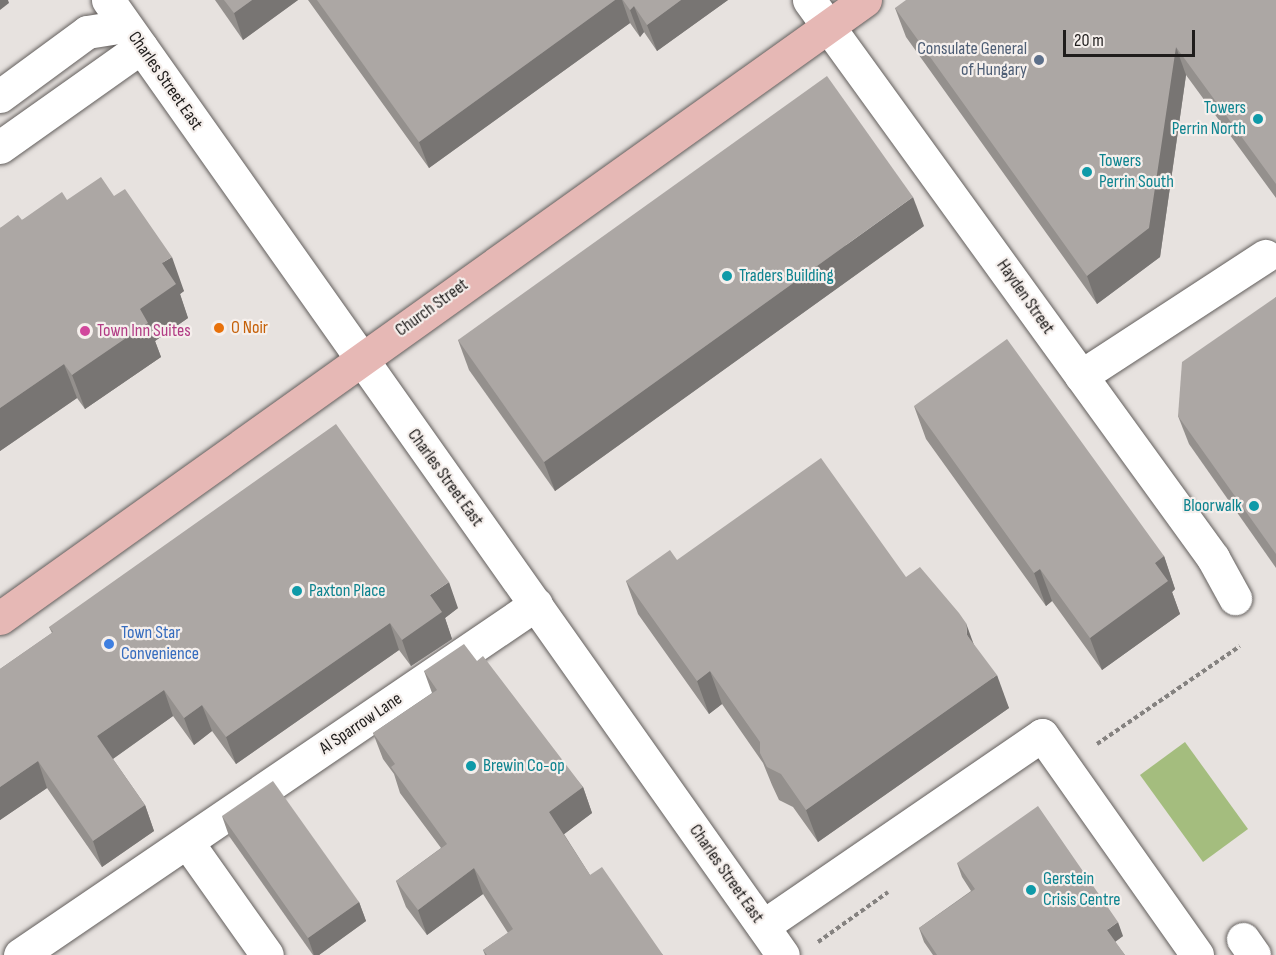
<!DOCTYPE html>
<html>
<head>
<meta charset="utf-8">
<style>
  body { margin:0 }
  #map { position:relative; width:1276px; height:955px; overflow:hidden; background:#e7e2df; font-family:"Sofia Sans Condensed",sans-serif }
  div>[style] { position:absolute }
  .green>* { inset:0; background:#a4bd7e }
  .path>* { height:4px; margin-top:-2px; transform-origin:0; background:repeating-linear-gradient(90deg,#858280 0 4.5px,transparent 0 7.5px) }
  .roads { filter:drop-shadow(0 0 2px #635f5d) drop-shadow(0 0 2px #635f5d) }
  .minor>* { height:33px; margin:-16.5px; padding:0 16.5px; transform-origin:16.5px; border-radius:16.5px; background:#fff }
  .major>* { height:33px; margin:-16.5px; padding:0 16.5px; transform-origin:16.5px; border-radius:16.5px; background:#e6b8b5 }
  .wall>* { inset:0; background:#94908d }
  .shaded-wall>* { inset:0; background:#787573 }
  .building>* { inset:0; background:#aca7a4 }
  .dots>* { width:16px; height:16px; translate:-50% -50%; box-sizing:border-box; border:3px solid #f5efec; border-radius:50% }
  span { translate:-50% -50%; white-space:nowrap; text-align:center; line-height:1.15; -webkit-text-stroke:4.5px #f5efec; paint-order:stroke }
  .service-label { font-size:18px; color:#4e5e75 }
  .right { translate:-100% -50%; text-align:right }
  .street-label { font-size:18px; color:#1f1d1c }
  .culture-label { font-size:18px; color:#0d838f }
  .left { translate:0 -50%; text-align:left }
  .food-label { font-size:18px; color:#c56008 }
  .hotel-label { font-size:18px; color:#b23c85 }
  .shop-label { font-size:18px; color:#366cbe }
  .scale { position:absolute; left:1063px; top:30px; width:132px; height:27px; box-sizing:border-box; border:3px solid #1f1d1c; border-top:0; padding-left:8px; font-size:18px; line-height:21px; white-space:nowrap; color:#1f1d1c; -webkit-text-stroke:4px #f5efec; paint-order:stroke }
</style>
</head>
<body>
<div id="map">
  <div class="green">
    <i style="clip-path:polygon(1185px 742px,1248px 829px,1203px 862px,1140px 775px)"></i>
  </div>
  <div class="path">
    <i style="left:1097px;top:744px;width:173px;rotate:-34.4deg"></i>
    <i style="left:818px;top:942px;width:86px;rotate:-35.5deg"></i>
  </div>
  <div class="roads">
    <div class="minor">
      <i style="left:108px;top:0;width:1169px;rotate:54.75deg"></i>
      <i style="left:809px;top:0;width:689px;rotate:54.09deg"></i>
      <i style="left:1213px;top:558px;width:46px;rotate:61.2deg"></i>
      <i style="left:0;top:96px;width:108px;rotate:-36.3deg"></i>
      <i style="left:87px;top:32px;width:38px;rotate:-9deg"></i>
      <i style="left:0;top:147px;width:173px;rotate:-35.3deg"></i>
      <i style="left:1081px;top:376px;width:220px;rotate:-33.1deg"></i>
      <i style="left:187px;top:842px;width:138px;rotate:54.7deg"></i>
      <i style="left:763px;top:926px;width:338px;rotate:-34.4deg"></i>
      <i style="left:1042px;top:735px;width:269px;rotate:54.8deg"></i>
      <i style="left:1243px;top:939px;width:19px;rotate:55deg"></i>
      <i style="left:20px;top:955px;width:624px;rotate:-34.22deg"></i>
    </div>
    <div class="major">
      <i style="left:0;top:618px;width:1063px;rotate:-35.54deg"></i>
    </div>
  </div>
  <div class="wall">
    <i style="clip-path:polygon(215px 0,298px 0,243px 40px)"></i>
    <i style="clip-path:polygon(308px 0,728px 0,657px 51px,644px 32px,640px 37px,630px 23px,429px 168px)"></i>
    <i style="clip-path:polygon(1276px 0,1276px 198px,1186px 75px,1160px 257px,1097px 304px,906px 37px,895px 8px)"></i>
    <i style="clip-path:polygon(114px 196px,184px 291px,180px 294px,188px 318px,155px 341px,161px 357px,85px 409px,77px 398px,0 451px,0 228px,22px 220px,67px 200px)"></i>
    <i style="clip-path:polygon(924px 226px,555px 491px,469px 370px,458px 340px)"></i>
    <i style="clip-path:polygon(1276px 297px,1276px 568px,1189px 444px,1178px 416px)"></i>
    <i style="clip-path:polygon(914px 406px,1164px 556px,1175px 589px,1172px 592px,1180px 614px,1102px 670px,1052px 601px,1046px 606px,926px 439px)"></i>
    <i style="clip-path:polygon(677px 560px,974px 645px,1009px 708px,818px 842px,793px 807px,779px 800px,772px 785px,763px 763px,722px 704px,709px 714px,638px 614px,626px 581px)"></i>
    <i style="clip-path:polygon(458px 608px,445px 618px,452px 639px,411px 666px,399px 650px,236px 764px,212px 731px,194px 745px,173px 716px,113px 759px,145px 805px,154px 831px,102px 867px,47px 788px,0 820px,0 669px,52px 633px,49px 627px)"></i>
    <i style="clip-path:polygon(477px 661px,583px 787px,592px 813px,564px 834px,590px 875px,663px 955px,485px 955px,483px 950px,508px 933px,483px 894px,427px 935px,406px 907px,396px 881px,441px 848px,400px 793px,394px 774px,383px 759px,373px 733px,432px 693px,424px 671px)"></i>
    <i style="clip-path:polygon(222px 816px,359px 902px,366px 921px,319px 955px,313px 955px,229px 836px)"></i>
    <i style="clip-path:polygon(957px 863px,1123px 936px,1115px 942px,1125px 955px,933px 955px,924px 942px,919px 928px,971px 891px,962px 877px)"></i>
  </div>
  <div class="shaded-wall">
    <i style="clip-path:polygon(0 0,8px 0,9px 3px,0 10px)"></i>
    <i style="clip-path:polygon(252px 0,298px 0,243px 40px,234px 13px)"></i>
    <i style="clip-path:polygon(615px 0,622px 0,630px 23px,429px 168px,419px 142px)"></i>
    <i style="clip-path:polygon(681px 0,728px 0,657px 51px,647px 25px)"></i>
    <i style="clip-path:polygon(634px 6px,644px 32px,640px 37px,630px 10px)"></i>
    <i style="clip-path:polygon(1176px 47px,1186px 75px,1160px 257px,1097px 304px,1087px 276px)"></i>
    <i style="clip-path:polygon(913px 197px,924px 226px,555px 491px,544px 462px)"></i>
    <i style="clip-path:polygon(172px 257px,184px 291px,180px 294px,188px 318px,155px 341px,161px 357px,85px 409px,72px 375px,140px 309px,162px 263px)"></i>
    <i style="clip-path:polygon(64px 364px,77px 398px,0 451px,0 408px)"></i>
    <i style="clip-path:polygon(1164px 556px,1175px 589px,1172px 592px,1180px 614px,1102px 670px,1090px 638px,1155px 563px)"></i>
    <i style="clip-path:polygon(1040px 569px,1052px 601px,1046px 606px,1034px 573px)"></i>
    <i style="clip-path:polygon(449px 582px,458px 608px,445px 618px,452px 639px,411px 666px,402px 640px,430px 595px)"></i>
    <i style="clip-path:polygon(390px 623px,399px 650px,236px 764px,226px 737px)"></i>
    <i style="clip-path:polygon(966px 623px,978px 656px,967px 635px)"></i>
    <i style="clip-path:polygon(710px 671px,722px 704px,709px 714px,697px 681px)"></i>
    <i style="clip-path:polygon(997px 675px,1009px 708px,818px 842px,806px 810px)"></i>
    <i style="clip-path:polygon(164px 690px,173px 716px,107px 763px,97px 736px)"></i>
    <i style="clip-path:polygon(202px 705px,212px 731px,194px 745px,184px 718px)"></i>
    <i style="clip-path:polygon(38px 761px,47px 788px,0 820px,0 787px)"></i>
    <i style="clip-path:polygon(583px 787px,592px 813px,559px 838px,549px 812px)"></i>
    <i style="clip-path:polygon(145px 805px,154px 831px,102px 867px,93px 841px)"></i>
    <i style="clip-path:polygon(474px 868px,483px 894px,427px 935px,418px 910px)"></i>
    <i style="clip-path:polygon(359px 902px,366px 921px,319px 955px,314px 955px,308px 938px)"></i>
    <i style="clip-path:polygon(1118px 922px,1123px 936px,1112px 944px,1107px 930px)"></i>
  </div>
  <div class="building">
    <i style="clip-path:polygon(224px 0,252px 0,234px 13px)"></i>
    <i style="clip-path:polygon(317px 0,615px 0,419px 142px)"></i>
    <i style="clip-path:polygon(623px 0,681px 0,647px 25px,634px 6px,630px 10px)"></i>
    <i style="clip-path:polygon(906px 0,1276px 0,1276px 184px,1176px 47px,1149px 228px,1087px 276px,895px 8px)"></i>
    <i style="clip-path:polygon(827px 76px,913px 197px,544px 462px,458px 340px)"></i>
    <i style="clip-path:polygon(101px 177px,114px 196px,125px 189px,172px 257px,162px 263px,176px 284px,140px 309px,148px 323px,72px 375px,64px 364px,0 408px,0 228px,18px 215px,22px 220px,62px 192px,67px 200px)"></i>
    <i style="clip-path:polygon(1276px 297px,1276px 554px,1178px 416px,1182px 362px)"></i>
    <i style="clip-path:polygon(1007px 339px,1164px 556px,1155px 563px,1168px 581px,1090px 638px,1040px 569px,1034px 573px,914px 406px)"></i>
    <i style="clip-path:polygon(336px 424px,449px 582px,430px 595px,442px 612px,402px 640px,390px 623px,226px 737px,202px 705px,184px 718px,164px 690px,97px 736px,145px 805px,93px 841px,38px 761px,0 787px,0 669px,53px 632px,49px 627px)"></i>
    <i style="clip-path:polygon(821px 458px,906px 577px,920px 567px,959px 613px,966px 623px,967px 635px,997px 675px,806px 810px,781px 774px,767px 767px,760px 753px,760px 742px,710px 671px,697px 681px,626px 581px,670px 550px,677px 560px)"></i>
    <i style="clip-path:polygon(464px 644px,477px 661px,483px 656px,583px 787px,549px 812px,590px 875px,602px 867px,663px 955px,487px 955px,483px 950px,513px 929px,474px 868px,418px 910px,396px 881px,447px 844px,391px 767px,395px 764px,373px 733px,437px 690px,424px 671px)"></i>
    <i style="clip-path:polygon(273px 781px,359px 902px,308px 938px,222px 816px)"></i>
    <i style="clip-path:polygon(1038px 806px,1118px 922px,1107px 930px,1125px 955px,937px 955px,919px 928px,975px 889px,957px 863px)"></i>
  </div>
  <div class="dots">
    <i style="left:1039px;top:60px;background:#5c6f8a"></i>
    <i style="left:1258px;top:119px;background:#0f9aa8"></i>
    <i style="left:1087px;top:172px;background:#0f9aa8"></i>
    <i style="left:727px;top:276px;background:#0f9aa8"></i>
    <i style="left:219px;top:328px;background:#e8710a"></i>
    <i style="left:85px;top:331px;background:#d1479c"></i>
    <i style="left:1254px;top:506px;background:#0f9aa8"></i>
    <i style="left:297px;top:591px;background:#0f9aa8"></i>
    <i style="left:109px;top:644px;background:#3f7fe0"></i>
    <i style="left:471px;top:766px;background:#0f9aa8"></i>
    <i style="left:1031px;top:890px;background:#0f9aa8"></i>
  </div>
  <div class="service-label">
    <span class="right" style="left:1027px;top:60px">Consulate General<br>of Hungary</span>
  </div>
  <div class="street-label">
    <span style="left:165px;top:81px;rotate:55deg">Charles Street East</span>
    <span style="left:1025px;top:297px;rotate:55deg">Hayden Street</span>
    <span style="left:432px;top:308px;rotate:-36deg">Church Street</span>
    <span style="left:445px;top:478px;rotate:54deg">Charles Street East</span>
    <span style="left:361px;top:724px;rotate:-34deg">Al Sparrow Lane</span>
    <span style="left:726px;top:874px;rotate:55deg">Charles Street East</span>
  </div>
  <div class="culture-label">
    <span class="right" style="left:1246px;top:119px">Towers<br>Perrin North</span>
    <span class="left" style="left:1099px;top:172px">Towers<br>Perrin South</span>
    <span class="left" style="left:739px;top:276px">Traders Building</span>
    <span class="right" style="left:1242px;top:506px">Bloorwalk</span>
    <span class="left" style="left:309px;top:591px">Paxton Place</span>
    <span class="left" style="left:483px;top:766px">Brewin Co-op</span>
    <span class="left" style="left:1043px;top:890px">Gerstein<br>Crisis Centre</span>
  </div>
  <div class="food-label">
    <span class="left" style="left:231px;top:328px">O Noir</span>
  </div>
  <div class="hotel-label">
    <span class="left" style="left:97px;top:331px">Town Inn Suites</span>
  </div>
  <div class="shop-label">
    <span class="left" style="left:121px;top:644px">Town Star<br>Convenience</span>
  </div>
  <div class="scale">20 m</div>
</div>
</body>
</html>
